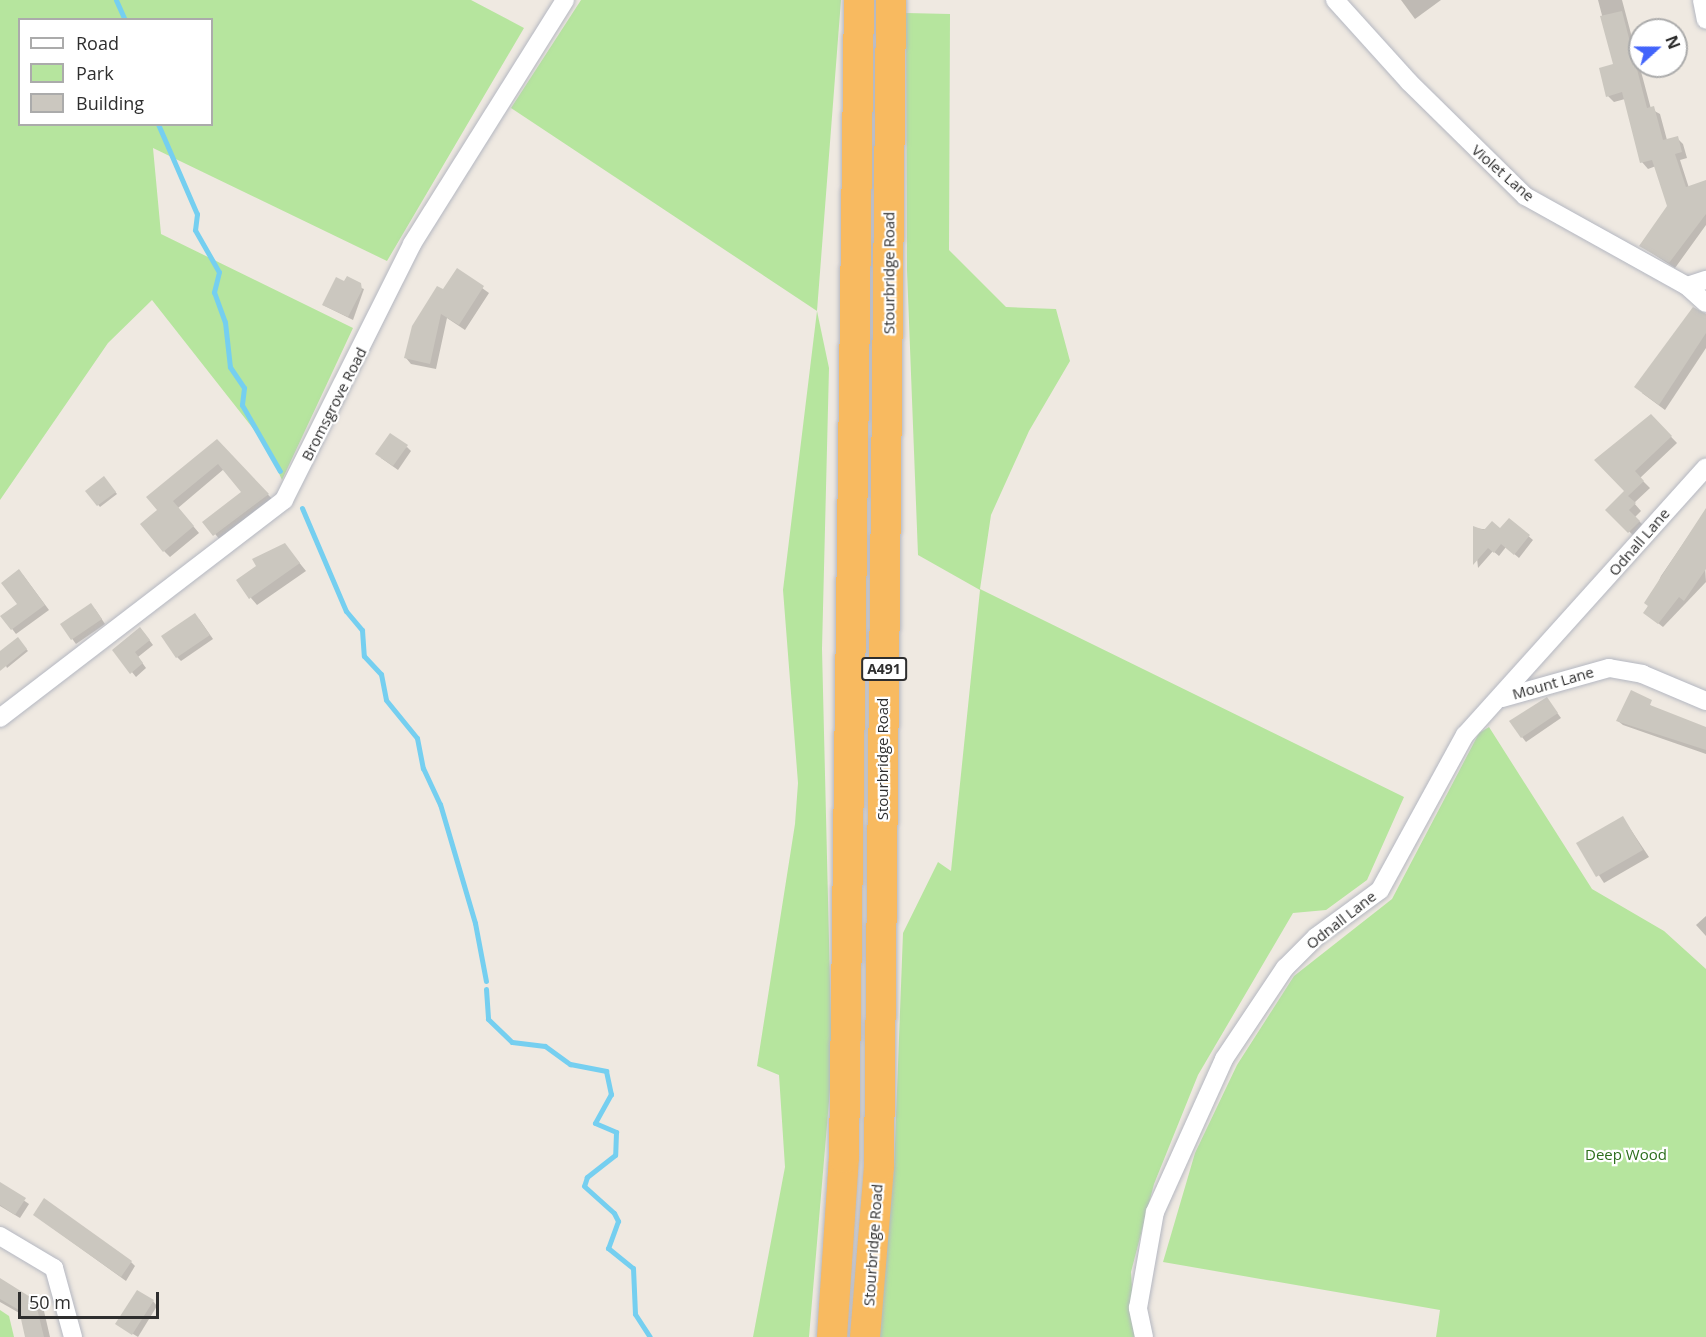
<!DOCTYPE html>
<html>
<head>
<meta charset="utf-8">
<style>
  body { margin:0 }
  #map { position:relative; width:1706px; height:1337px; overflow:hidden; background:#efe9e1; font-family:"Open Sans",sans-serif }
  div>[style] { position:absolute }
  .green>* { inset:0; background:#b6e59e }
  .shadow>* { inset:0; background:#0003 }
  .stream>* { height:5px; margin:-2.5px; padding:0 2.5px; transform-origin:2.5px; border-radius:2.5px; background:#75cff0 }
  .building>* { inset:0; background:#cbc7bf }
  .roads { filter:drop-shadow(0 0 2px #b4b7c1) drop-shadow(0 0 2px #b4b7c1) }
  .minor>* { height:18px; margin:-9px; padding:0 9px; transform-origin:9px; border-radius:9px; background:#fff }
  .trunk>* { height:30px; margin:-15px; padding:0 15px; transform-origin:15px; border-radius:15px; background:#f8ba60 }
  span { translate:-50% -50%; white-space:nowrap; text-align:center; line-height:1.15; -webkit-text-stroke:4.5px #fff; paint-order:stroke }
  .shield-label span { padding:2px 4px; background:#fff; border:2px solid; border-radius:4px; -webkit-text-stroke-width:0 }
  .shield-label { font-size:14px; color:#2e2e2e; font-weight:700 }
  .street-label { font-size:15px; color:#2e2e2e }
  .park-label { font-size:15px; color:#2c6e1b }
  .legend { position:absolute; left:18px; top:18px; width:195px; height:108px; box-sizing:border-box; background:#fff; border:2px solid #ababab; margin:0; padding:8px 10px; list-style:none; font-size:18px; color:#2e2e2e }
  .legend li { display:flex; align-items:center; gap:12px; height:30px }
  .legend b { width:30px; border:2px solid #ababab }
  .north { position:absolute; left:1628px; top:18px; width:60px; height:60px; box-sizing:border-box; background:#fff; border:2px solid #ababab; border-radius:50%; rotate:69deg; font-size:16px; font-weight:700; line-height:24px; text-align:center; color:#2e2e2e }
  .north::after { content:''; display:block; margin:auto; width:21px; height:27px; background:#4264fb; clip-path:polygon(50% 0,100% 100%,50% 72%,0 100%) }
  .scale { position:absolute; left:18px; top:1292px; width:141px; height:27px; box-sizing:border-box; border:3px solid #2e2e2e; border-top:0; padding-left:8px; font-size:18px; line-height:21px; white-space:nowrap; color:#2e2e2e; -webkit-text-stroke:4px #fff; paint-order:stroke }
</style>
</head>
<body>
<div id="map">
  <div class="green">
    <i style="clip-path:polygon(evenodd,0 0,471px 0,524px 28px,387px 261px,153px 148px,161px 234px,353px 328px,282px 480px,266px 445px,152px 300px,108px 343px,0 500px,0 0,20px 20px,212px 20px,212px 124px,20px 124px,20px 20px)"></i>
    <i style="clip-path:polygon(581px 0,841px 0,817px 311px,829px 368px,822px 649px,832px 1066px,809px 1337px,753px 1337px,785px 1167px,779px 1075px,757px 1066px,795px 824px,798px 783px,783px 590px,817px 311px,511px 108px)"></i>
    <i style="clip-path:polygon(906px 13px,950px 14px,949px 250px,1006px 307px,1056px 309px,1070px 361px,1029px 431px,991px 515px,980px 589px,1404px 797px,1367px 880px,1326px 910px,1293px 913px,1198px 1075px,1154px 1184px,1131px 1272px,1135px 1337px,874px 1337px,894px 1170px,903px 933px,938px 862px,951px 871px,980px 590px,918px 555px,907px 270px)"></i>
    <i style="clip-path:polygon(1489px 727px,1592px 889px,1664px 931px,1706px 969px,1706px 1337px,1436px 1337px,1440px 1310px,1163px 1262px,1195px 1153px,1237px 1065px,1294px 976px,1392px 899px,1479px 733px)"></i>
    <i style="clip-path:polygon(0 1310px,9px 1316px,14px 1337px,0 1337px)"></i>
  </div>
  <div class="shadow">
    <i style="clip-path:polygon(1401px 0,1441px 0,1415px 19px)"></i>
    <i style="clip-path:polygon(1598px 0,1622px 0,1651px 109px,1660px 114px,1667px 140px,1677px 138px,1683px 144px,1687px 158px,1680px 160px,1689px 188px,1706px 182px,1706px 225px,1675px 268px,1641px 246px,1669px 206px,1656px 166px,1648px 169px,1642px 162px,1625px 99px,1614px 102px,1608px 96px,1615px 65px)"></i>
    <i style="clip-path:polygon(457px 270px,489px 293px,465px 330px,447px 318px,436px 369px,411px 364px,406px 358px)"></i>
    <i style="clip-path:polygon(337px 279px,364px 289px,353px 320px,323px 305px)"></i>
    <i style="clip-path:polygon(1694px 309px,1706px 314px,1706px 348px,1665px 410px,1642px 393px)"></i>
    <i style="clip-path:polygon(1651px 416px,1677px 443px,1640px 478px,1650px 488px,1634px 503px,1641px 511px,1635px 517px,1646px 528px,1636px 538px,1607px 510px,1626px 492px)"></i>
    <i style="clip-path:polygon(217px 441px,274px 501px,221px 541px,205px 522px,244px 493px,224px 469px,178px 508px,199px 533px,170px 557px,164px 551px,159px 510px)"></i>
    <i style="clip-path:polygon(407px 447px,411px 451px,398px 470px,381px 458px)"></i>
    <i style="clip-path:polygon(104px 478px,117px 494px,100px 507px,87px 491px)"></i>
    <i style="clip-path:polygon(1702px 516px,1706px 582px,1663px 627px,1645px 613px,1661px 576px)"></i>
    <i style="clip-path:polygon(1510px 520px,1533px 540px,1519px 558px,1506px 547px,1499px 556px,1493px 551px,1478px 568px,1474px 528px,1500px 531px)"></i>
    <i style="clip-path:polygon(285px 545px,306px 571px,257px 605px,251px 598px,258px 566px,254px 559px)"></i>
    <i style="clip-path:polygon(23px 575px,49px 610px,16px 634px,3px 617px,19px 605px)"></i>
    <i style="clip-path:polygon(95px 609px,105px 624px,76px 644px,62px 625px)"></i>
    <i style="clip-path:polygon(199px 619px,213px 639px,181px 661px,177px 657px)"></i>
    <i style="clip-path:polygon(144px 633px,153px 645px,138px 657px,146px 668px,136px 677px,114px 650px)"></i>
    <i style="clip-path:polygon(17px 639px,28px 651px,7px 668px,0 653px)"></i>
    <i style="clip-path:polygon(1632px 692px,1655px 709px,1706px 728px,1706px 754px,1623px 725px,1618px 721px)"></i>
    <i style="clip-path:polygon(1547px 699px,1561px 718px,1526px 742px,1522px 737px)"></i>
    <i style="clip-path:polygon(1623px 818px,1649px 857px,1604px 883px,1578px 843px)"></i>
    <i style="clip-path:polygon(1706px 916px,1706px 936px,1696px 925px)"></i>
    <i style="clip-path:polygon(0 1184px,29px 1204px,20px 1218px,0 1206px)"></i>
    <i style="clip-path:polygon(45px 1200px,131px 1262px,135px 1266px,126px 1281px,40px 1219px)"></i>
    <i style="clip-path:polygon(0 1280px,44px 1311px,50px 1337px,27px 1337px,21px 1314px,0 1302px)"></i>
    <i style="clip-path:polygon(153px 1301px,157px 1306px,138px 1337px,117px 1324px)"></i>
  </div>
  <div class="stream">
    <i style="left:116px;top:0;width:22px;rotate:66deg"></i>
    <i style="left:158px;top:124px;width:98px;rotate:66.6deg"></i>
    <i style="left:197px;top:214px;width:16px;rotate:97deg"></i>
    <i style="left:195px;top:230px;width:48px;rotate:60.3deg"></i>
    <i style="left:219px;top:272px;width:21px;rotate:104deg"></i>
    <i style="left:214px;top:292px;width:32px;rotate:70deg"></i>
    <i style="left:225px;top:322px;width:45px;rotate:83.7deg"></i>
    <i style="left:230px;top:367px;width:25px;rotate:56deg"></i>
    <i style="left:244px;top:388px;width:17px;rotate:97deg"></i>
    <i style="left:242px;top:405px;width:76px;rotate:60.1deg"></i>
    <i style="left:302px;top:508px;width:112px;rotate:66.9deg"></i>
    <i style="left:346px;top:611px;width:25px;rotate:50deg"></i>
    <i style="left:362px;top:630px;width:26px;rotate:86deg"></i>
    <i style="left:364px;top:656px;width:25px;rotate:47deg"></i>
    <i style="left:381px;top:674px;width:26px;rotate:79deg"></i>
    <i style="left:386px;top:700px;width:49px;rotate:50.8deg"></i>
    <i style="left:417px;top:738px;width:31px;rotate:79deg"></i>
    <i style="left:423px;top:768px;width:40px;rotate:65deg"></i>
    <i style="left:440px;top:804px;width:124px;rotate:73.6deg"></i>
    <i style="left:475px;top:923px;width:59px;rotate:79.3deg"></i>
    <i style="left:486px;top:989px;width:30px;rotate:86deg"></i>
    <i style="left:488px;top:1019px;width:33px;rotate:44deg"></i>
    <i style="left:512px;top:1042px;width:33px;rotate:7deg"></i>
    <i style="left:545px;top:1046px;width:31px;rotate:36deg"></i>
    <i style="left:570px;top:1064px;width:37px;rotate:11deg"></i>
    <i style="left:606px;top:1071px;width:24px;rotate:78deg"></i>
    <i style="left:611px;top:1094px;width:33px;rotate:119deg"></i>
    <i style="left:595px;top:1123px;width:23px;rotate:23deg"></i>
    <i style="left:616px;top:1132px;width:23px;rotate:92deg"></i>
    <i style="left:615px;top:1155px;width:36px;rotate:142deg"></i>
    <i style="left:587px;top:1177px;width:9px;rotate:108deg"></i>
    <i style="left:584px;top:1186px;width:40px;rotate:42deg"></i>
    <i style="left:614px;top:1213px;width:9px;rotate:63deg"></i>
    <i style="left:618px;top:1221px;width:29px;rotate:110deg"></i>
    <i style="left:608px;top:1248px;width:32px;rotate:39deg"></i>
    <i style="left:633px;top:1268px;width:46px;rotate:87.5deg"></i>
    <i style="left:635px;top:1314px;width:27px;rotate:57deg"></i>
  </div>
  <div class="building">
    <i style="clip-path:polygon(1622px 11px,1647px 108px,1654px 106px,1663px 140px,1678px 136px,1682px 152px,1675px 154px,1686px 187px,1706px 180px,1706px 214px,1669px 263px,1639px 246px,1667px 206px,1652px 160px,1640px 163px,1622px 92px,1606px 97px,1599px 68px,1613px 64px,1600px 16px)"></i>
    <i style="clip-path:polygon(457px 268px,484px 286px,459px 325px,441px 314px,430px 364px,404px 358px,412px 326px,437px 286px,443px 289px)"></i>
    <i style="clip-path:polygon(347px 276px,361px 283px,362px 290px,348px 317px,322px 305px,336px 277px,344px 281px)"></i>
    <i style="clip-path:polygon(1693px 307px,1706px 314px,1706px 333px,1659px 405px,1634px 387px)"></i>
    <i style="clip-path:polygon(1651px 414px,1672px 436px,1635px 471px,1644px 481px,1628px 496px,1636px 503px,1629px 510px,1640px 521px,1628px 533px,1605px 510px,1624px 491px,1594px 460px)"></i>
    <i style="clip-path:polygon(390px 433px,408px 445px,393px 466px,375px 454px)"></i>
    <i style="clip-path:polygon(217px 439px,269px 494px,213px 536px,202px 522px,241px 492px,218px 464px,173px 501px,194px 526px,163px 552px,140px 524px,157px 510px,146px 497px)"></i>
    <i style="clip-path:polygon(104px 476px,116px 492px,97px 506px,85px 491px)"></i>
    <i style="clip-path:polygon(1706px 508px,1706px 569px,1684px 601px,1679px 597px,1658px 624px,1643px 613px,1648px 606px,1644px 603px)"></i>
    <i style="clip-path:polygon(1509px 518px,1530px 535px,1514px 555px,1501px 544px,1494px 553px,1488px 548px,1473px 565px,1473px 526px,1484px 530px,1492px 521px,1500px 528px)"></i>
    <i style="clip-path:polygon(285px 543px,300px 563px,249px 599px,236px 580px,256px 566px,252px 559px)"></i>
    <i style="clip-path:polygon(19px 569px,45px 605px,11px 630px,0 616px,17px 604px,1px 583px)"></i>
    <i style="clip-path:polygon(91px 603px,102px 619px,71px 640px,60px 624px)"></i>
    <i style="clip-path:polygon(195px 613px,210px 635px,176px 658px,161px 636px)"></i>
    <i style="clip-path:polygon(140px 627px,150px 640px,135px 652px,143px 663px,130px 674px,112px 650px)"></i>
    <i style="clip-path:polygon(18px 637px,27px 649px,0 671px,0 651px)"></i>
    <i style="clip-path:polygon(1631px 690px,1652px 700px,1650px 705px,1706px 727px,1706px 750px,1616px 721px)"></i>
    <i style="clip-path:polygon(1547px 697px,1558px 713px,1521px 738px,1509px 721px)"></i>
    <i style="clip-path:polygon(1623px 816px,1643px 850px,1596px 877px,1576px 843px)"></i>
    <i style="clip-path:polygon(0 1182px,26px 1198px,15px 1215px,0 1205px)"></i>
    <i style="clip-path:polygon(44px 1198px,132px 1261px,121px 1277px,33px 1215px)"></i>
    <i style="clip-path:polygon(0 1278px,35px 1300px,44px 1337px,25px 1337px,19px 1310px,0 1299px)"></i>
    <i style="clip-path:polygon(137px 1290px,154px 1300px,132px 1335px,115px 1324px)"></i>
  </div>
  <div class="roads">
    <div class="minor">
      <i style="left:1335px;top:0;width:110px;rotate:47.9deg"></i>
      <i style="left:1409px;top:82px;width:163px;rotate:44.5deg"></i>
      <i style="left:1525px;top:196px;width:185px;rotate:29.1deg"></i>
      <i style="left:1687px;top:286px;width:25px;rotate:42deg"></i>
      <i style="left:1702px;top:0;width:20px;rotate:79deg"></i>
      <i style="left:1687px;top:286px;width:20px;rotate:-18deg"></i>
      <i style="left:1502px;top:698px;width:111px;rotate:-15.7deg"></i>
      <i style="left:1609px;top:668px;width:34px;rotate:10deg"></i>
      <i style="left:1642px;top:674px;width:69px;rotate:22.9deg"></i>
      <i style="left:0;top:718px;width:358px;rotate:-37.5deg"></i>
      <i style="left:284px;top:500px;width:286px;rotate:-63.4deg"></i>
      <i style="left:412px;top:244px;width:288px;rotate:-57.9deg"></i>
      <i style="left:0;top:1236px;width:63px;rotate:30.7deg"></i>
      <i style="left:54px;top:1268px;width:72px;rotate:74.6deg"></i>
      <i style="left:1144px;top:1337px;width:30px;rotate:-102deg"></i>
      <i style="left:1138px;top:1308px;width:97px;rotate:-80deg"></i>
      <i style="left:1155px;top:1212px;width:168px;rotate:-65.7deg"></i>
      <i style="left:1224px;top:1059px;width:110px;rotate:-56.2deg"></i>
      <i style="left:1285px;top:968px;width:44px;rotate:-45deg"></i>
      <i style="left:1316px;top:937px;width:79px;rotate:-36.3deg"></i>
      <i style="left:1380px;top:890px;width:177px;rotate:-61.3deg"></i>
      <i style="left:1465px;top:735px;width:360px;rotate:-48deg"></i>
    </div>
    <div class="trunk">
      <i style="left:832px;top:1337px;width:179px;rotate:-86.2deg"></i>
      <i style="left:844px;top:1158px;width:1158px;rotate:-89.26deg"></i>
      <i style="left:865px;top:1337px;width:171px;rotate:-85.3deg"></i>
      <i style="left:879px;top:1167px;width:1167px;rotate:-89.41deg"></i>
    </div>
  </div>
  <div class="shield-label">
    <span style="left:884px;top:669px">A491</span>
  </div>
  <div class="street-label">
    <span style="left:1503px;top:173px;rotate:41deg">Violet Lane</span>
    <span style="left:889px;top:273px;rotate:-90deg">Stourbridge Road</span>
    <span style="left:334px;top:404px;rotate:-63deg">Bromsgrove Road</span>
    <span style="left:1639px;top:542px;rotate:-49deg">Odnall Lane</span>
    <span style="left:1553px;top:683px;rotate:-16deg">Mount Lane</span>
    <span style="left:883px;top:759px;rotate:-90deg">Stourbridge Road</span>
    <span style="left:1341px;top:920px;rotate:-38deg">Odnall Lane</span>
    <span style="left:873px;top:1245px;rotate:-86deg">Stourbridge Road</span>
  </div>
  <div class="park-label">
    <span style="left:1626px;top:1155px">Deep Wood</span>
  </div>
  <ul class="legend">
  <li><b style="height:8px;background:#fff"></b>Road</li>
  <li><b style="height:16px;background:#b6e59e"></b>Park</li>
  <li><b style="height:16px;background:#cbc7bf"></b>Building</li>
  </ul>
  <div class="north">N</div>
  <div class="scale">50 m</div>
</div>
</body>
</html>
